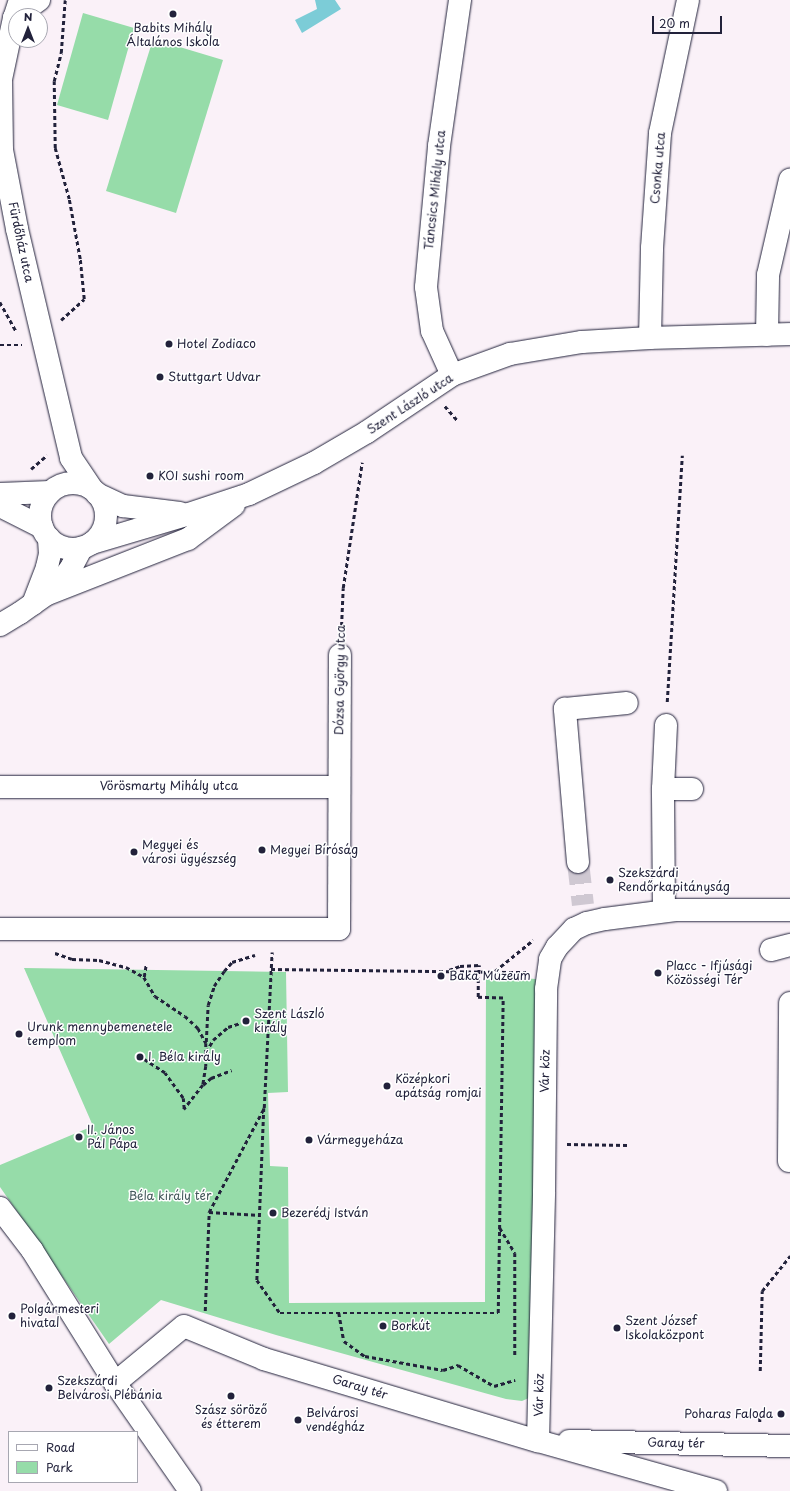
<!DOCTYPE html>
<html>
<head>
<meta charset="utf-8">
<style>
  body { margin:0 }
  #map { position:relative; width:790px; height:1491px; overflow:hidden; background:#faf1f8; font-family:"Playpen Sans",sans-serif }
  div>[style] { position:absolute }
  .green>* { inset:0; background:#96dca9 }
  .water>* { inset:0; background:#7cccd7 }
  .minor-tunnel>* { height:22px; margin-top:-11px; transform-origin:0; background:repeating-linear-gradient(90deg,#cfc8d2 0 22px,transparent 0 33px) }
  .path>* { height:2.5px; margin-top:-1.25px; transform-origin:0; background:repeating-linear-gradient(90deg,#22223b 0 4px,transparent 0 7px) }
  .roads { filter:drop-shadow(0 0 1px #22223b) drop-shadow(0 0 1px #22223b) }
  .minor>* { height:22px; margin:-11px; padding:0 11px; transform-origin:11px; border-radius:11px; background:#fff }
  .minor>.ring { margin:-11px; padding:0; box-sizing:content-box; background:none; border:22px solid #fff; border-radius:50% }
  .path-bridge>* { height:2.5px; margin-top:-1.25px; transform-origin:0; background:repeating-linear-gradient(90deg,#22223b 0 4px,transparent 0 7px) }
  .dots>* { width:11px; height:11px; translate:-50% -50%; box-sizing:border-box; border:2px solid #fff; border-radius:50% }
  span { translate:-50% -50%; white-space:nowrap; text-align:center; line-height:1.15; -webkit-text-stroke:3px #fff; paint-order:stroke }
  .poi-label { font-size:12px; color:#22223b }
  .left { translate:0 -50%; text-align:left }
  .right { translate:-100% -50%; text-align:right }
  .street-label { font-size:12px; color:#22223b }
  .park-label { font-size:12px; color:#455a5c }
  .legend { position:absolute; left:8px; top:1431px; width:130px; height:52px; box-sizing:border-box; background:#fff; border:1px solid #a7a7b1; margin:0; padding:5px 7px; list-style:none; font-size:12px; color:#22223b }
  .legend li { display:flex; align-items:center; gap:8px; height:20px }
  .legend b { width:20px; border:1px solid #a7a7b1 }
  .north { position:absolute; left:8px; top:8px; width:40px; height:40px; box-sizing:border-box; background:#fff; border:1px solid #a7a7b1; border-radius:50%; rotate:0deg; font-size:11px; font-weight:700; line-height:16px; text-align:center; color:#22223b }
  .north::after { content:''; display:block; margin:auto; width:14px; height:18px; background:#22223b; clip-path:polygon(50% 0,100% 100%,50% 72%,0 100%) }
  .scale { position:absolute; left:652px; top:16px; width:70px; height:18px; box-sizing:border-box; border:2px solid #22223b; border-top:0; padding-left:5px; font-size:12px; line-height:14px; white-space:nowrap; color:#22223b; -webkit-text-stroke:3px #fff; paint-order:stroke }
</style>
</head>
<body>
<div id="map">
  <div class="green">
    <i style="clip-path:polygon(83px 13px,134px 28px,108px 120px,57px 105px)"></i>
    <i style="clip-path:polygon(153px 39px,223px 60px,176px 213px,106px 191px)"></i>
    <i style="clip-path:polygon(24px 968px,286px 972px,288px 1092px,268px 1093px,270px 1166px,288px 1167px,289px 1303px,485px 1302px,486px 976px,536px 979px,531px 1397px,522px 1401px,506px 1399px,276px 1335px,161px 1300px,109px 1344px,0 1187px,0 1165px,93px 1126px)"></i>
  </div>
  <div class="water">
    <i style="clip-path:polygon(315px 0,335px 0,341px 9px,302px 33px,295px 20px,317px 9px)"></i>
  </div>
  <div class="minor-tunnel">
    <i style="left:578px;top:862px;width:43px;rotate:83.4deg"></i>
  </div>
  <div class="path">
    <i style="left:0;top:302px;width:33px;rotate:61deg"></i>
    <i style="left:61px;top:320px;width:31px;rotate:-42deg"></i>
    <i style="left:84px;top:299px;width:40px;rotate:-95.7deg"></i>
    <i style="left:80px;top:259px;width:61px;rotate:-100.4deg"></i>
    <i style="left:69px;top:199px;width:53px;rotate:-105.4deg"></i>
    <i style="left:55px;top:148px;width:67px;rotate:-90.9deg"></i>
    <i style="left:54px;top:81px;width:29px;rotate:-76deg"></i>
    <i style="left:61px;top:53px;width:53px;rotate:-85.7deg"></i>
    <i style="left:0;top:345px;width:22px"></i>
    <i style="left:445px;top:406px;width:20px;rotate:49deg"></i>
    <i style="left:31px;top:469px;width:21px;rotate:-41deg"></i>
    <i style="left:341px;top:633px;width:45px;rotate:-87.5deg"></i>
    <i style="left:343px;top:588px;width:127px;rotate:-81.4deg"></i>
    <i style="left:667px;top:702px;width:247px;rotate:-86.5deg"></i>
    <i style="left:55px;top:953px;width:18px;rotate:19deg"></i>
    <i style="left:72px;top:959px;width:27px;rotate:2deg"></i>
    <i style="left:99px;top:960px;width:28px;rotate:15deg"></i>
    <i style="left:126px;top:967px;width:21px;rotate:29deg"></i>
    <i style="left:144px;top:977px;width:22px;rotate:60deg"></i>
    <i style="left:155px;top:996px;width:36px;rotate:34deg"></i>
    <i style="left:185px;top:1016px;width:18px;rotate:43deg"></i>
    <i style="left:198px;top:1028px;width:17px;rotate:62deg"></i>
    <i style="left:206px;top:1043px;width:23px;rotate:90deg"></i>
    <i style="left:206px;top:1066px;width:19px;rotate:99deg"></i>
    <i style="left:203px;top:1085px;width:31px;rotate:128deg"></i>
    <i style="left:184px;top:1109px;width:11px;rotate:-95deg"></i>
    <i style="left:183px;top:1098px;width:31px;rotate:-126deg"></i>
    <i style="left:165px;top:1073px;width:30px;rotate:-147deg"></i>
    <i style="left:271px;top:969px;width:255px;rotate:0.7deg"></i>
    <i style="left:449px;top:970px;width:12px;rotate:-20deg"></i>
    <i style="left:460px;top:966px;width:19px;rotate:-3deg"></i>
    <i style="left:495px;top:971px;width:49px;rotate:-39.2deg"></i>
    <i style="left:144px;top:977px;width:13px;rotate:-81deg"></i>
    <i style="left:206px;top:1042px;width:37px;rotate:-87deg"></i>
    <i style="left:208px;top:1005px;width:20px;rotate:-72deg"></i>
    <i style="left:214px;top:986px;width:18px;rotate:-56deg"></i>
    <i style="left:224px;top:971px;width:12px;rotate:-48deg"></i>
    <i style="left:232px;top:962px;width:24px;rotate:-17deg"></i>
    <i style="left:206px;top:1052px;width:14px;rotate:-60deg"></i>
    <i style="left:213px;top:1040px;width:20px;rotate:-41deg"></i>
    <i style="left:228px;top:1027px;width:19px;rotate:-18deg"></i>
    <i style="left:203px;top:1085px;width:11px;rotate:-41deg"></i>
    <i style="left:211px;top:1078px;width:22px;rotate:-21deg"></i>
    <i style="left:264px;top:1108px;width:172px;rotate:92.3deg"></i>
    <i style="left:257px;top:1280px;width:40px;rotate:55.1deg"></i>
    <i style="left:280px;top:1313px;width:218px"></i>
    <i style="left:498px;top:1313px;width:315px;rotate:-89.1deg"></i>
    <i style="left:503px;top:998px;width:25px;rotate:-178deg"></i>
    <i style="left:478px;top:997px;width:16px;rotate:-90deg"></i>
    <i style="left:567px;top:1144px;width:60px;rotate:1deg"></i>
    <i style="left:209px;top:1212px;width:51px;rotate:3.4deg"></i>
    <i style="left:500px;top:1228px;width:29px;rotate:59deg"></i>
    <i style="left:515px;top:1253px;width:102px;rotate:90deg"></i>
    <i style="left:205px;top:1311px;width:99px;rotate:-87.7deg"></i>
    <i style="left:209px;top:1212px;width:118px;rotate:-62.1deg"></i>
    <i style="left:264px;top:1108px;width:156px;rotate:-87.1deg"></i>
    <i style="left:339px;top:1313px;width:28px;rotate:80deg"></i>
    <i style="left:344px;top:1341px;width:26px;rotate:36deg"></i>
    <i style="left:365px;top:1356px;width:79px;rotate:10.2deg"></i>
    <i style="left:443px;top:1370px;width:16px;rotate:-18deg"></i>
    <i style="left:458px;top:1365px;width:42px;rotate:30.3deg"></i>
    <i style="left:494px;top:1386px;width:22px;rotate:-16deg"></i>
    <i style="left:760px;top:1371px;width:80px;rotate:-88.6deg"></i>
    <i style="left:762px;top:1291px;width:45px;rotate:-51.3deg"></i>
    <i style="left:760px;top:1411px;width:12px;rotate:90deg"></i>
  </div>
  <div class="roads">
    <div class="minor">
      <i style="left:20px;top:0;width:19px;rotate:108deg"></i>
      <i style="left:14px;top:18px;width:62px;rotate:102deg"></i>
      <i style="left:1px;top:79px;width:71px;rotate:89.2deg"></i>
      <i style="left:2px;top:150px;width:80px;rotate:79.2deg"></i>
      <i style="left:17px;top:229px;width:235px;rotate:76.7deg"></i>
      <i style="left:71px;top:458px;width:37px;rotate:56deg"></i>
      <i style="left:14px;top:18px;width:31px;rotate:-36deg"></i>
      <i style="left:767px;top:335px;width:60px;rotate:-89deg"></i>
      <i style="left:768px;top:275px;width:98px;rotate:-77deg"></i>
      <i style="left:650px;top:338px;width:90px;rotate:-88.7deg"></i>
      <i style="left:652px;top:248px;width:115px;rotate:-86deg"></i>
      <i style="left:660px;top:133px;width:136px;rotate:-78.1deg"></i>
      <i style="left:452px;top:375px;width:48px;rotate:-114.4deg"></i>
      <i style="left:432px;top:331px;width:44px;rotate:-97.8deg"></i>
      <i style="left:426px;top:287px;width:142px;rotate:-84.7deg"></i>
      <i style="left:439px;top:146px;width:148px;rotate:-81.8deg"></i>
      <i class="ring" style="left:40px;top:483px;width:44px;height:44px"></i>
      <i style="left:0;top:494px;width:50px;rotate:-2.3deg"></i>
      <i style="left:97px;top:494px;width:29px;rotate:25deg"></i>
      <i style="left:123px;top:506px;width:57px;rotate:7deg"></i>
      <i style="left:0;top:506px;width:47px;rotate:26.6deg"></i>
      <i style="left:92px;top:543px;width:101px;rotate:-16.6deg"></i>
      <i style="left:189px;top:514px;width:63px;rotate:-18.4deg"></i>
      <i style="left:249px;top:494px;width:72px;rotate:-25.5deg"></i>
      <i style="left:314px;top:463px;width:61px;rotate:-30.3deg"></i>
      <i style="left:367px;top:432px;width:102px;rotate:-33.8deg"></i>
      <i style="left:452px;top:375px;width:62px;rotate:-19.9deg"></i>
      <i style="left:510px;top:354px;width:73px;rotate:-9.5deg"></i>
      <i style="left:582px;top:342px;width:68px;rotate:-3.4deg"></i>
      <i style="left:650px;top:338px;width:140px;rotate:-1.6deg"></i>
      <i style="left:45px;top:595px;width:154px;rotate:-21.4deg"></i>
      <i style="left:188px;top:539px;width:57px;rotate:-36.5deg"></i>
      <i style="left:33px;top:604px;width:40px;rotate:-69deg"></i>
      <i style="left:47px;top:567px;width:13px;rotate:-77deg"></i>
      <i style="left:50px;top:554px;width:16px;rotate:-94deg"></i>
      <i style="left:0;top:625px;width:23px;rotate:-31deg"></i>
      <i style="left:20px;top:613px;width:45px;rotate:-35.1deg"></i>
      <i style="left:57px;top:587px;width:26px;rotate:-54deg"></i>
      <i style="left:72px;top:566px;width:21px;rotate:-62deg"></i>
      <i style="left:0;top:787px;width:339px"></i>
      <i style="left:663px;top:789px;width:29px"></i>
      <i style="left:578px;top:862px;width:154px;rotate:-94.9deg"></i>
      <i style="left:565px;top:709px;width:62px;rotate:-5.5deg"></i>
      <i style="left:664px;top:910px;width:121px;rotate:-90.5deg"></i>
      <i style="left:663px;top:789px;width:64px;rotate:-87.3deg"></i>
      <i style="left:0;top:929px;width:339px"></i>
      <i style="left:339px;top:929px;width:274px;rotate:-89.8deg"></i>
      <i style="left:771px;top:950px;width:20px;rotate:-15deg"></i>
      <i style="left:789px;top:1161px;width:158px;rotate:-89.6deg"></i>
      <i style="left:0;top:1208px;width:53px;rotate:52.7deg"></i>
      <i style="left:32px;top:1250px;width:157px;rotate:58deg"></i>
      <i style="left:115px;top:1383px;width:131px;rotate:55.2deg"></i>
      <i style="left:115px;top:1383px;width:89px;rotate:-39.6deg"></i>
      <i style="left:184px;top:1326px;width:87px;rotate:22.4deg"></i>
      <i style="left:264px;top:1359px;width:286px;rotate:16.7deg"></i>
      <i style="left:538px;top:1441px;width:185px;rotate:15.7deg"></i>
      <i style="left:538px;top:1441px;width:249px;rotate:-88.6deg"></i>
      <i style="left:544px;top:1192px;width:203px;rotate:-89.4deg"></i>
      <i style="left:546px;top:989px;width:30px;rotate:-82deg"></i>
      <i style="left:550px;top:959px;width:14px;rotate:-60deg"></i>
      <i style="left:557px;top:947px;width:25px;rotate:-47deg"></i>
      <i style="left:574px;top:929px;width:14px;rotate:-25deg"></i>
      <i style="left:587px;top:923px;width:18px;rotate:-13deg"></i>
      <i style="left:605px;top:919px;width:71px;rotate:-7.3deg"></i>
      <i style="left:675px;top:910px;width:115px"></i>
      <i style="left:569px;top:1441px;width:221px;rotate:1.3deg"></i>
    </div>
  </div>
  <div class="path-bridge">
    <i style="left:478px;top:981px;width:16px;rotate:-86deg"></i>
  </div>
  <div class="dots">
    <i style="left:173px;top:14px;background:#22223b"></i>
    <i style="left:169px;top:344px;background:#22223b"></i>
    <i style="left:160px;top:377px;background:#22223b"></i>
    <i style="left:150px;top:476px;background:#22223b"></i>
    <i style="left:262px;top:850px;background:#22223b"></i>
    <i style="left:134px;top:852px;background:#22223b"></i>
    <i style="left:610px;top:880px;background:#22223b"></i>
    <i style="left:658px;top:973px;background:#22223b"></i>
    <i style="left:441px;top:976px;background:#22223b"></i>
    <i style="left:246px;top:1021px;background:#22223b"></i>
    <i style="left:19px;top:1034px;background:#22223b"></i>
    <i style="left:140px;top:1057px;background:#22223b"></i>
    <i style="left:387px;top:1086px;background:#22223b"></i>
    <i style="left:79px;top:1137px;background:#22223b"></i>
    <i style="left:309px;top:1140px;background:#22223b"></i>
    <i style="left:273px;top:1213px;background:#22223b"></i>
    <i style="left:12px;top:1316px;background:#22223b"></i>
    <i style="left:383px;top:1326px;background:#22223b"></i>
    <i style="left:617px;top:1328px;background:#22223b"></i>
    <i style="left:49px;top:1388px;background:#22223b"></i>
    <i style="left:231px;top:1396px;background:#22223b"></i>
    <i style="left:781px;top:1414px;background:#22223b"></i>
    <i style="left:298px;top:1420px;background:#22223b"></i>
  </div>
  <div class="poi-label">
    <span style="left:173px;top:35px">Babits Mihály<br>Általános Iskola</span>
    <span class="left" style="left:177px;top:344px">Hotel Zodiaco</span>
    <span class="left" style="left:168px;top:377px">Stuttgart Udvar</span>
    <span class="left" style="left:158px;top:476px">KOI sushi room</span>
    <span class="left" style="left:142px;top:852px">Megyei és<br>városi ügyészség</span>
    <span class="left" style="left:270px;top:850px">Megyei Bíróság</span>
    <span class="left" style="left:618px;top:880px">Szekszárdi<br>Rendőrkapitányság</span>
    <span class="left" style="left:666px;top:973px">Placc - Ifjúsági<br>Közösségi Tér</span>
    <span class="left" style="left:449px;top:976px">Baka Múzeum</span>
    <span class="left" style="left:254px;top:1021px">Szent László<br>király</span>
    <span class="left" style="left:27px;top:1034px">Urunk mennybemenetele<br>templom</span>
    <span class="left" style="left:148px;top:1057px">I. Béla király</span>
    <span class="left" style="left:395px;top:1086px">Középkori<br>apátság romjai</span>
    <span class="left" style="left:87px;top:1137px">II. János<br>Pál Pápa</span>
    <span class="left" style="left:317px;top:1140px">Vármegyeháza</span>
    <span class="left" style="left:281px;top:1213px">Bezerédj István</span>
    <span class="left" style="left:20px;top:1316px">Polgármesteri<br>hivatal</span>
    <span class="left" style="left:625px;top:1328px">Szent József<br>Iskolaközpont</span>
    <span class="left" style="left:391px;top:1326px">Borkút</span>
    <span class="left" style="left:57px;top:1388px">Szekszárdi<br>Belvárosi Plébánia</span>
    <span style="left:231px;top:1417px">Szász söröző<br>és étterem</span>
    <span class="left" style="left:306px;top:1420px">Belvárosi<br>vendégház</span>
    <span class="right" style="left:773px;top:1414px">Poharas Faloda</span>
  </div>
  <div class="street-label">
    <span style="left:658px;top:168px;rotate:-85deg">Csonka utca</span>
    <span style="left:435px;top:190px;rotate:-84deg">Táncsics Mihály utca</span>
    <span style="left:21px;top:242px;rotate:78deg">Fürdőház utca</span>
    <span style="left:410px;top:404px;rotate:-33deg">Szent László utca</span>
    <span style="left:340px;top:680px;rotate:-89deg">Dózsa György utca</span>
    <span style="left:169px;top:786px">Vörösmarty Mihály utca</span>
    <span style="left:545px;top:1071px;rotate:-89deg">Vár köz</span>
    <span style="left:360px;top:1387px;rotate:17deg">Garay tér</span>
    <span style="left:539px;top:1395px;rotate:-89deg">Vár köz</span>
    <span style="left:676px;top:1443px;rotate:1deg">Garay tér</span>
  </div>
  <div class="park-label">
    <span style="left:170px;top:1196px">Béla király tér</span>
  </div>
  <ul class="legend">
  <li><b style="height:5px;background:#fff"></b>Road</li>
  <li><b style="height:11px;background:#96dca9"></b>Park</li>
  </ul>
  <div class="north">N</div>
  <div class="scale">20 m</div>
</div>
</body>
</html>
